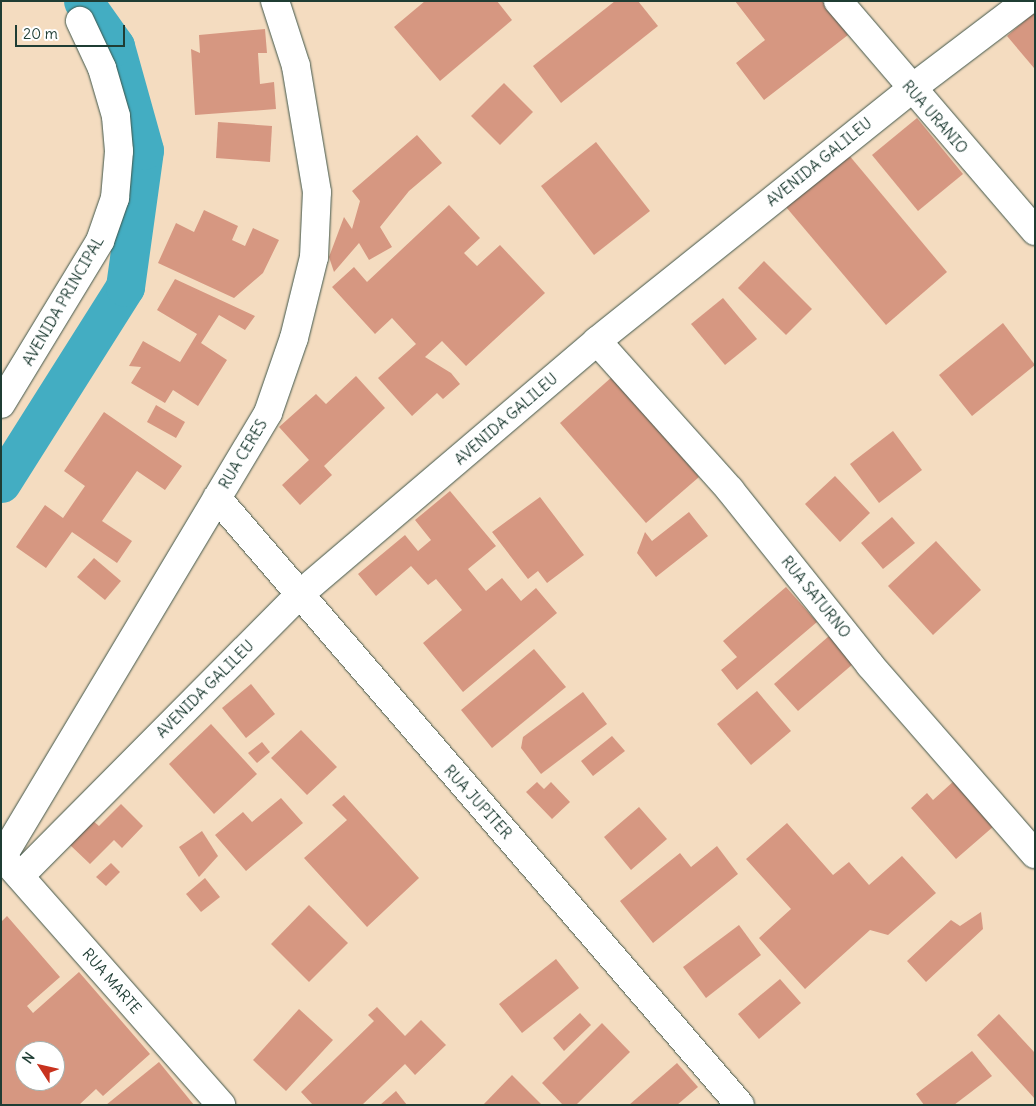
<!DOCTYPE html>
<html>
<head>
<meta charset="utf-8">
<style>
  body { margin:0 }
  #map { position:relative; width:1036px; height:1106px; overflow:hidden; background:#f4dcc0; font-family:Delius,sans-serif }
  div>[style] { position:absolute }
  .canal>* { height:39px; margin:-19.5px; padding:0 19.5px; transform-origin:19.5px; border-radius:19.5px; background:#43adc2 }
  .building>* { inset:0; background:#d69781 }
  .roads { filter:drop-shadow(0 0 1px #3f5549) drop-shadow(0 0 1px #3f5549) }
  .minor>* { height:28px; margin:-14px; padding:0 14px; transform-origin:14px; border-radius:14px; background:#fff }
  span { translate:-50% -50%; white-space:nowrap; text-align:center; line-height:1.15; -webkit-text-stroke:4.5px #fff; paint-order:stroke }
  .street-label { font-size:15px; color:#1f3d34 }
  .frame { position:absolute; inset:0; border:2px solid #1f3d34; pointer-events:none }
  .north { position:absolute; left:15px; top:1041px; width:50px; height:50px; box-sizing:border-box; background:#fff; border:1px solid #a5b1ae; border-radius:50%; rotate:305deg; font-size:14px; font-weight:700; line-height:20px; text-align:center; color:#1f3d34 }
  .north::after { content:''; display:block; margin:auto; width:18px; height:22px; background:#c8321e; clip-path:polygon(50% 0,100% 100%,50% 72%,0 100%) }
  .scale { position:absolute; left:15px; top:25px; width:110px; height:22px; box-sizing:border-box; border:2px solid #1f3d34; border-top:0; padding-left:6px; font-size:15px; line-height:18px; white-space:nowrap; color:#1f3d34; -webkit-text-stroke:4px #fff; paint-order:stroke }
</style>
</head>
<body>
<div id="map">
  <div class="canal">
    <i style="left:1px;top:483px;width:232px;rotate:-57.7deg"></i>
    <i style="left:125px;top:287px;width:138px;rotate:-82.1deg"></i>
    <i style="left:144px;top:150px;width:108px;rotate:-105.6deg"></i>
    <i style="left:115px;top:46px;width:55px;rotate:-125.4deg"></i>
  </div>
  <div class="building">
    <i style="clip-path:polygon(425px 1px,497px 1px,512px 20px,440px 81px,394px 27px)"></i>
    <i style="clip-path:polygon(615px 1px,638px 1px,658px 26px,561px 103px,533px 66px)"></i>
    <i style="clip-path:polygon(735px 1px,822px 1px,848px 35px,764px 100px,736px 63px,765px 40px)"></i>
    <i style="clip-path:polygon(1035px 12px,1035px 67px,1034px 68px,1007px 36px)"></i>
    <i style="clip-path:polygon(265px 29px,267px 53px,258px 53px,260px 84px,274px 82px,276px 109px,195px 115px,191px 49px,200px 53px,199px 35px)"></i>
    <i style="clip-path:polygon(504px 83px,533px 112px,500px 145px,471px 116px)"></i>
    <i style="clip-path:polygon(917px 118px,963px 174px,918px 211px,872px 155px)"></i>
    <i style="clip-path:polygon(218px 122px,272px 126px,270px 162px,216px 158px)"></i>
    <i style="clip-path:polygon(417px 135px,442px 163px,409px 191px,380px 227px,392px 247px,369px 260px,359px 243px,334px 272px,329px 257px,344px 217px,352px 229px,360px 201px,352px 191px)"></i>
    <i style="clip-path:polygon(596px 142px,650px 211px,594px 255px,541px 186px)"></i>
    <i style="clip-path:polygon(848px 154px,947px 272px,886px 325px,786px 207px)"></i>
    <i style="clip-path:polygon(449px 205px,480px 238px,464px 253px,477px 266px,500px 245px,545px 293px,466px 366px,442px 341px,425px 357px,451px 373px,460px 384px,443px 399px,437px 393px,412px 416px,378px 378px,416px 344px,392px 318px,375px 334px,332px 287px,354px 267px,367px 282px)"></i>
    <i style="clip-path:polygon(204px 210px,238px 226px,232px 240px,245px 246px,253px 228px,279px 240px,263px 273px,234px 298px,158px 263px,176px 223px,194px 232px)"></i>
    <i style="clip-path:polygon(764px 261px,812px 309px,786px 335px,738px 288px)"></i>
    <i style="clip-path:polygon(175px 279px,255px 316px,245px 330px,219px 315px,201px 343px,227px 360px,198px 406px,173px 390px,165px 403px,131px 383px,141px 367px,129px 366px,143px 341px,180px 362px,197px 334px,157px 310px)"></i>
    <i style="clip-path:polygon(723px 298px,757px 339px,725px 365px,691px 324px)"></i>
    <i style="clip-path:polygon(1003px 323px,1035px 365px,972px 416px,939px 375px)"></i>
    <i style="clip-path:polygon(356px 376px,385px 408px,324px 466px,332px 475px,300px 505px,282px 485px,309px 460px,279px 427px,316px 394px,326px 404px)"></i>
    <i style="clip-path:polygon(613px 376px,699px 477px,646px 523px,560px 423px)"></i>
    <i style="clip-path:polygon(156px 405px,185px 422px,176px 438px,147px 422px)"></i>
    <i style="clip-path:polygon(104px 412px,182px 466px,165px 490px,137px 471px,102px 521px,132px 541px,117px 563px,72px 532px,46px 568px,16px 547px,45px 505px,63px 518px,85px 486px,64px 471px)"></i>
    <i style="clip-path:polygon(893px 431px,922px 470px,879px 503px,850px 464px)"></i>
    <i style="clip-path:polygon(835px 476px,870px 513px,840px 542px,805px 504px)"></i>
    <i style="clip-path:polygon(450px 491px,496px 546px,468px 569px,486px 591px,502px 578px,521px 601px,536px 588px,557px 613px,463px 692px,423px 643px,462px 610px,436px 579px,428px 585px,411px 566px,376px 596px,358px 574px,405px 535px,418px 551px,431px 540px,415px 520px)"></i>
    <i style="clip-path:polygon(540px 497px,584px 555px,547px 583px,538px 571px,528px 579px,492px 532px)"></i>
    <i style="clip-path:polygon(689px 512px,708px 536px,656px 577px,637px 553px,645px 532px,652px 541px)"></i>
    <i style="clip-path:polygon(892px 517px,915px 543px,883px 569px,861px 543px)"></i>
    <i style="clip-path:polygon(936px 541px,981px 590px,933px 635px,888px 586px)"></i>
    <i style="clip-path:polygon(94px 558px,121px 581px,105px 600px,77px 577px)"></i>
    <i style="clip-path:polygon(786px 587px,817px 622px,737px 690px,721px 670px,737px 657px,723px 641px)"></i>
    <i style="clip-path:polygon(829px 636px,853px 664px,798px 711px,774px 684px)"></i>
    <i style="clip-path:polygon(534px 649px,566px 687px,492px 748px,461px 710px)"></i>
    <i style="clip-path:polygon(251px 684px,275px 714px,246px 738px,222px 708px)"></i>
    <i style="clip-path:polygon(757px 691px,791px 731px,751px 765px,717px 724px)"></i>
    <i style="clip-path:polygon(583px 692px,607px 724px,541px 774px,521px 748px,523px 737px)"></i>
    <i style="clip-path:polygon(211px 724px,257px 774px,214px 814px,169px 764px)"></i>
    <i style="clip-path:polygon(301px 730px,337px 767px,307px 795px,271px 758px)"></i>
    <i style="clip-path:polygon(612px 736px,625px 751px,593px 776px,581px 761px)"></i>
    <i style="clip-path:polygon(262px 742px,270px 752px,257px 763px,248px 753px)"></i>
    <i style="clip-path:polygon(955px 780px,994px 826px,956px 859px,911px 808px,927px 793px,933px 800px)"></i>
    <i style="clip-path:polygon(537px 782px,544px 789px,551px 782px,570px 802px,552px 819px,526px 792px)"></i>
    <i style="clip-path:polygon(344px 795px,419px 878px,367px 927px,304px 858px,347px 820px,332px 805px)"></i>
    <i style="clip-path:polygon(281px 798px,303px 823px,246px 871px,215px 835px,243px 812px,252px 822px)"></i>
    <i style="clip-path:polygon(121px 804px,143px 826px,122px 848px,114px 840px,90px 864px,69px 844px,92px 820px,99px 826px)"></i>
    <i style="clip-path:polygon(639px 807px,667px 839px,631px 870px,604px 837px)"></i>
    <i style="clip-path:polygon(787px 823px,833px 875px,849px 862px,869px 885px,902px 856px,936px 893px,888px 935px,870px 930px,805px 989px,759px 938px,791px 909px,746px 859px)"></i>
    <i style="clip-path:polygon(202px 831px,218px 856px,199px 877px,179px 847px)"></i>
    <i style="clip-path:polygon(717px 846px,738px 874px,653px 943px,620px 901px,680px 853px,691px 867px)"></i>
    <i style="clip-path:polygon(111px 863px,120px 872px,106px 886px,96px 877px)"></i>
    <i style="clip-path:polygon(205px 878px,220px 897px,201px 912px,186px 894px)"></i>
    <i style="clip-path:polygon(309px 905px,348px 943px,309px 982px,271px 944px)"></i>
    <i style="clip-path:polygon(981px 912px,983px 929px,926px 982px,907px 961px,951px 920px,960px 926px)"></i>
    <i style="clip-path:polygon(evenodd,7px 916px,60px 977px,27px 1006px,33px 1013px,79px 972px,150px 1054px,103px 1096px,96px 1089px,79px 1105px,1px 1105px,1px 922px,7px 916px,25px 1051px,55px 1051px,55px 1081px,25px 1081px,25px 1051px)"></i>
    <i style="clip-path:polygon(739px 925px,761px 955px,706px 998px,683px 967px)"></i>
    <i style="clip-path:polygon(556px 959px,579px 988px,522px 1033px,499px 1004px)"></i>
    <i style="clip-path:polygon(780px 979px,801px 1003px,759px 1039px,738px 1014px)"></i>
    <i style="clip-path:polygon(377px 1007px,405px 1036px,421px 1020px,446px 1045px,415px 1075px,405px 1064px,362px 1105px,313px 1105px,301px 1092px,374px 1021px,368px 1015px)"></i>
    <i style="clip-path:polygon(299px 1009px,333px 1040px,286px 1091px,253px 1060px)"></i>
    <i style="clip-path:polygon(580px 1013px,591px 1025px,564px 1051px,553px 1038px)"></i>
    <i style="clip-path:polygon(999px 1014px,1035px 1053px,1035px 1099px,977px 1035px)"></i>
    <i style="clip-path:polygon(602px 1023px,630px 1052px,576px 1105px,563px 1105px,542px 1083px)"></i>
    <i style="clip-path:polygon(972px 1051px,992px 1076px,954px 1105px,924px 1105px,916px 1094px)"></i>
    <i style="clip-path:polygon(159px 1062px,194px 1105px,106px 1105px)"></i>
    <i style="clip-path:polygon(677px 1063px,698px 1087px,677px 1105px,629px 1105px)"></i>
    <i style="clip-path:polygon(512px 1075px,542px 1105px,483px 1105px)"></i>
    <i style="clip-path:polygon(396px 1091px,407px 1105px,380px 1105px)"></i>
  </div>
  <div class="roads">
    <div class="minor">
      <i style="left:838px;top:1px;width:303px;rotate:49.4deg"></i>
      <i style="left:597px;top:341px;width:200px;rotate:48.2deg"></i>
      <i style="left:730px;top:490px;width:224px;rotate:51.3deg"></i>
      <i style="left:870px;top:665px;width:251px;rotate:48.9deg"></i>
      <i style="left:1px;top:404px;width:191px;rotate:-58.7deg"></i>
      <i style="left:100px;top:241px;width:46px;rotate:-70.8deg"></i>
      <i style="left:115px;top:198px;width:47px;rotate:-85.1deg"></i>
      <i style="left:119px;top:151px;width:35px;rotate:-95deg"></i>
      <i style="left:116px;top:116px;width:50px;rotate:-106.3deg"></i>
      <i style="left:102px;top:68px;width:52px;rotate:-115.1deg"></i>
      <i style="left:217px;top:498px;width:801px;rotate:49.25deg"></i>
      <i style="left:1px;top:859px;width:520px;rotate:-59.09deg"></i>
      <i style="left:268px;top:413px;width:79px;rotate:-70.9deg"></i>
      <i style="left:294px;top:338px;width:83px;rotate:-76.1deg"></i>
      <i style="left:314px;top:257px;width:65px;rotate:-87.4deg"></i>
      <i style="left:317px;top:192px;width:128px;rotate:-99.5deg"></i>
      <i style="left:296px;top:66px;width:68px;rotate:-107.9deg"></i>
      <i style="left:7px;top:862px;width:324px;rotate:48.6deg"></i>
      <i style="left:20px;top:876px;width:397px;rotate:-45.2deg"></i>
      <i style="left:300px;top:594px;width:390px;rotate:-40.4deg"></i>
      <i style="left:597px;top:341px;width:403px;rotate:-38.7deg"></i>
      <i style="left:911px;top:89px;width:146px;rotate:-37.2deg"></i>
    </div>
  </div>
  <div class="street-label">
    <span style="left:935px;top:117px;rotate:49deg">RUA URANIO</span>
    <span style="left:819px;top:162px;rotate:-39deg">AVENIDA GALILEU</span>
    <span style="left:63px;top:301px;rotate:-60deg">AVENIDA PRINCIPAL</span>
    <span style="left:506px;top:419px;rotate:-41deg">AVENIDA GALILEU</span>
    <span style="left:243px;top:454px;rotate:-59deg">RUA CERES</span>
    <span style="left:816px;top:597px;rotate:51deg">RUA SATURNO</span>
    <span style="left:205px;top:689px;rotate:-45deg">AVENIDA GALILEU</span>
    <span style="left:478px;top:802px;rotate:48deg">RUA JUPITER</span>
    <span style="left:112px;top:981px;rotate:49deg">RUA MARTE</span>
  </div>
  <div class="frame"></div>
  <div class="north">N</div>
  <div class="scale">20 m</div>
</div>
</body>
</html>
